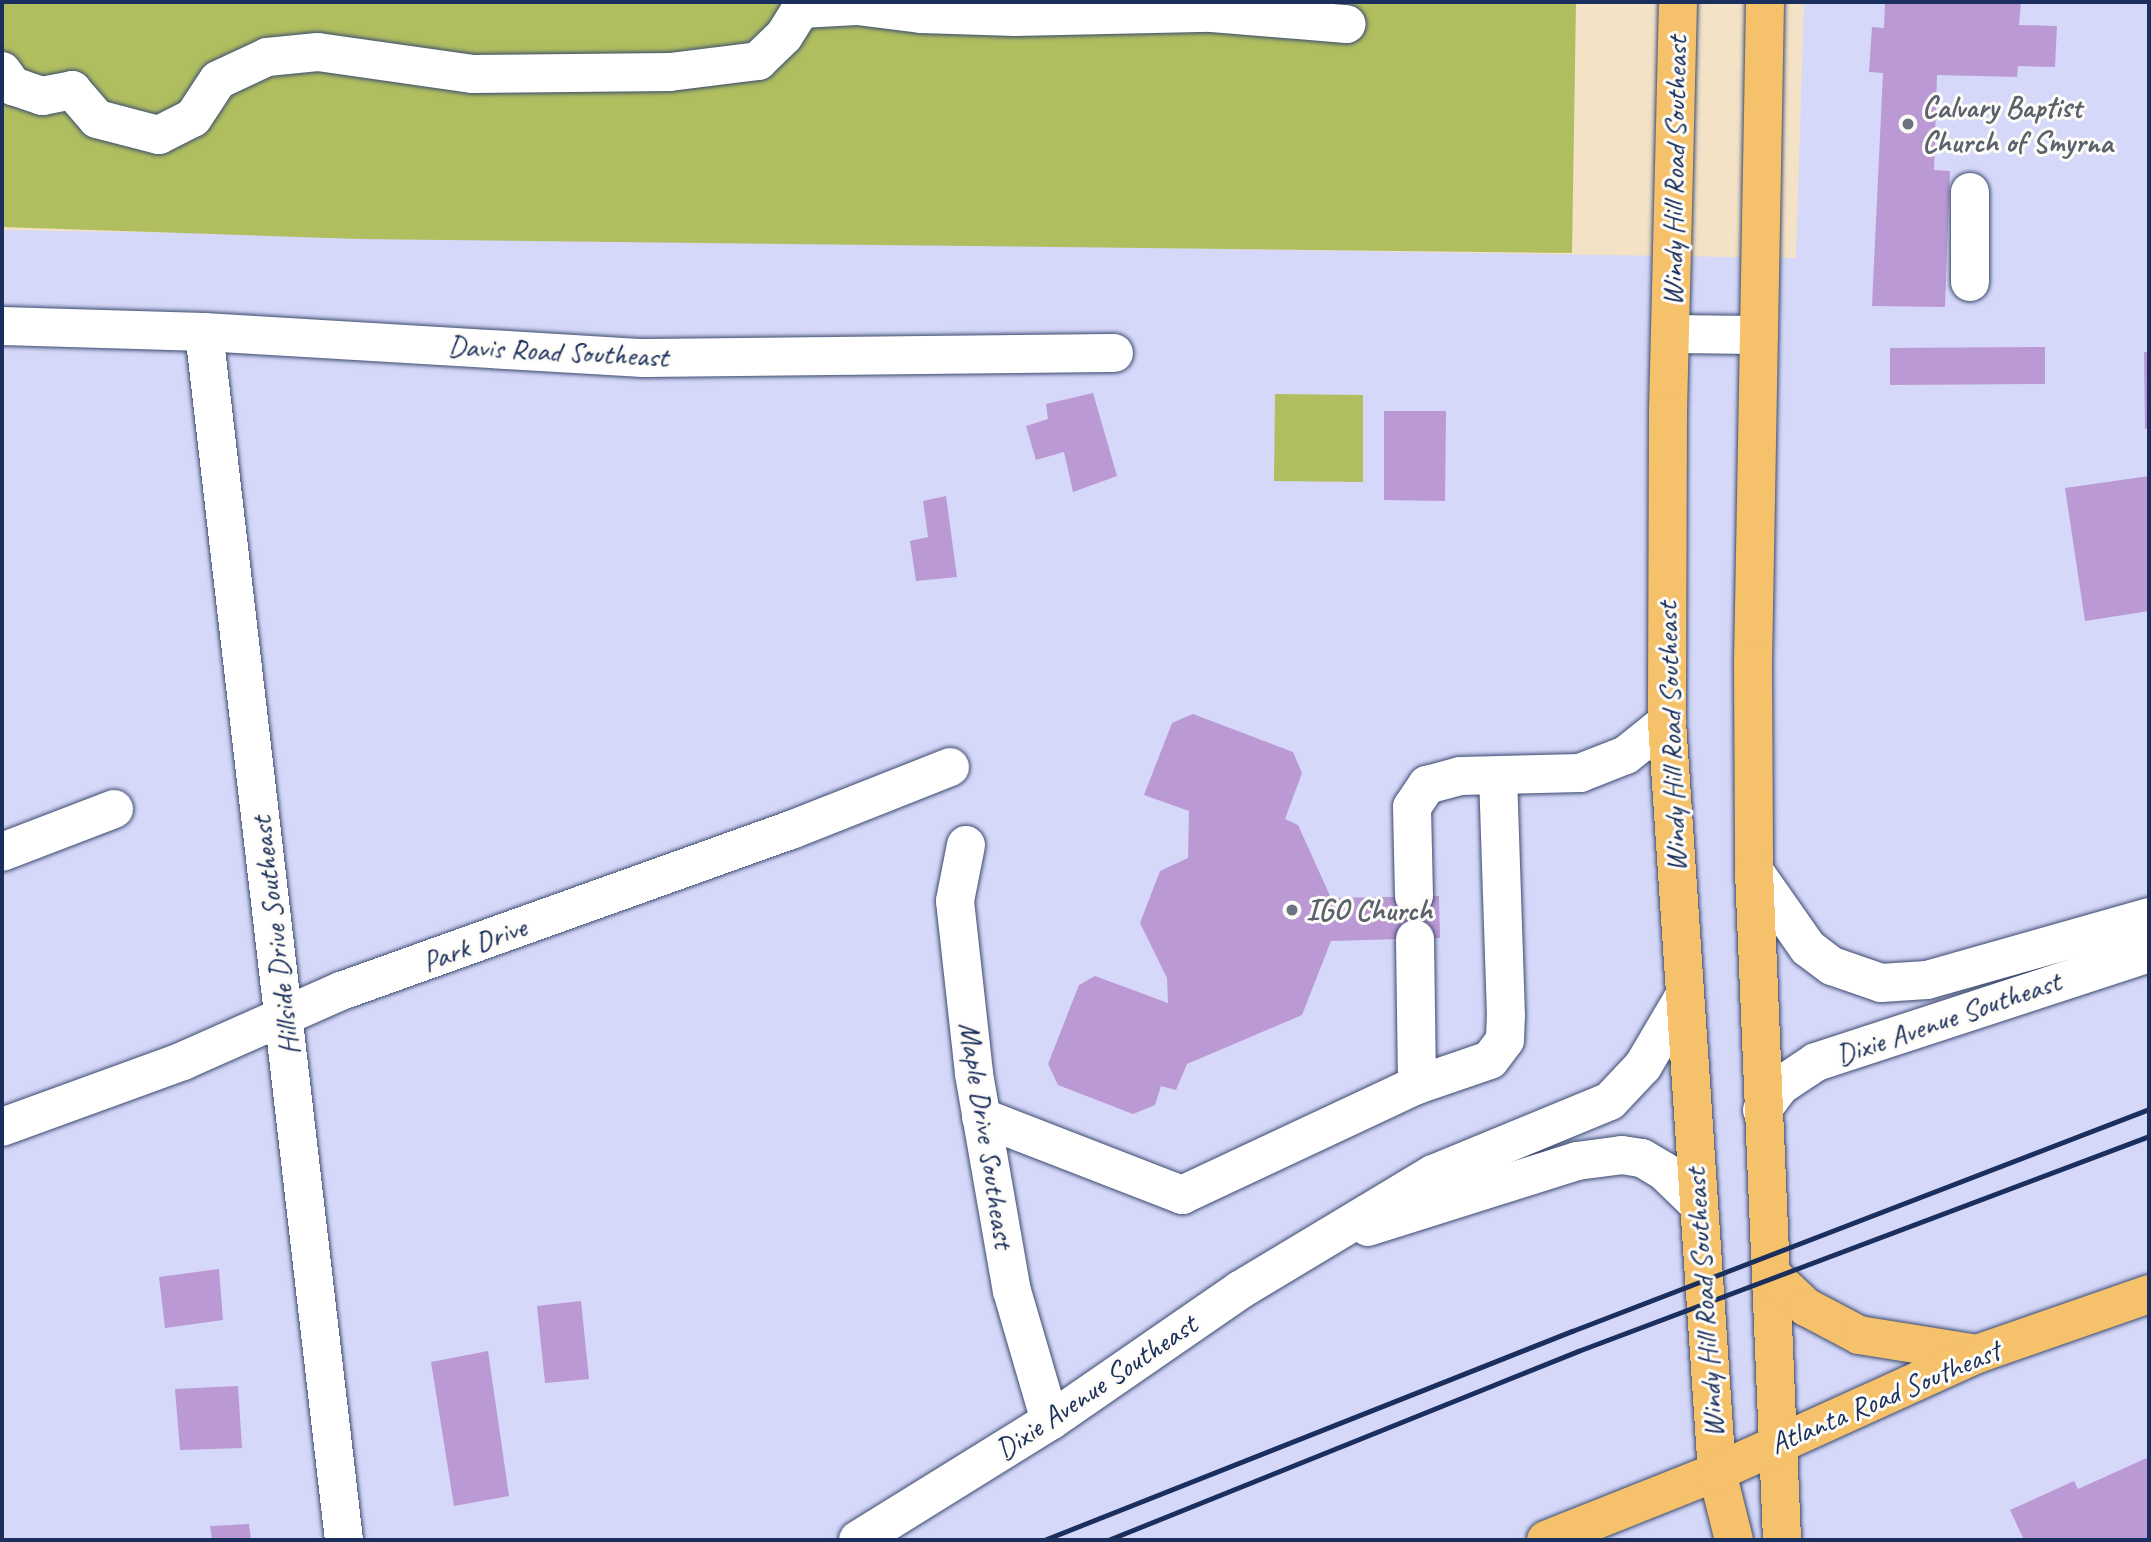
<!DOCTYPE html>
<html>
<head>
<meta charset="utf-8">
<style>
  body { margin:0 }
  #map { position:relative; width:2151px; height:1542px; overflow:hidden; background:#f3e2c6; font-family:Caveat,sans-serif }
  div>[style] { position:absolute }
  .built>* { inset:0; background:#d5d8f9 }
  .green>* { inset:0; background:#b0be60 }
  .building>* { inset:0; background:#ba99d4 }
  .roads { filter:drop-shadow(0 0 2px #3b4a6e) drop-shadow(0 0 2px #3b4a6e) }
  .minor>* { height:38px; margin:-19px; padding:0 19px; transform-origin:19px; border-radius:19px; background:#fff }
  .major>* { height:38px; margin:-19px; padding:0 19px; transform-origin:19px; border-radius:19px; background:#f5c16b }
  .rail>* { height:5px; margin:-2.5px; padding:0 2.5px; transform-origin:2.5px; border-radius:2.5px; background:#1b2f5e }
  .dots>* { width:19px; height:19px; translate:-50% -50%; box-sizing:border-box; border:4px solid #fdfcf7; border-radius:50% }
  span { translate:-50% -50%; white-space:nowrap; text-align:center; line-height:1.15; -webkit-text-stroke:6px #fdfcf7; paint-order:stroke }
  .worship-label { font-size:30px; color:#5b616d; font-weight:700 }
  .left { translate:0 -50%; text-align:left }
  .street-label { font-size:30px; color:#1b2f5e }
  .frame { position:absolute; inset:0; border:4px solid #1b2f5e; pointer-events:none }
</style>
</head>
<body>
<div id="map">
  <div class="built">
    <i style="clip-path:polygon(1804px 2px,2149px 2px,2149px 1540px,2px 1540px,2px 230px,1796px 258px)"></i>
  </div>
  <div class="green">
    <i style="clip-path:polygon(2px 2px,1576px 2px,1572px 253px,359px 239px,2px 227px)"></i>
    <i style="clip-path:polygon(1275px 394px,1363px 395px,1363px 482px,1274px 481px)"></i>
  </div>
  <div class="building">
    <i style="clip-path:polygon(1885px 2px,2021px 2px,2019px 25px,2057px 26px,2055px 67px,2018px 66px,2017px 77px,1937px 75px,1934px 170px,1950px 171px,1945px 307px,1872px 306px,1883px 73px,1869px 72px,1872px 27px,1884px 28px)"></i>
    <i style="clip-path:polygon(2045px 347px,2045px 384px,1890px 385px,1890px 348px)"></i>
    <i style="clip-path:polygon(2144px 352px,2149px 352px,2149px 428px,2145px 429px)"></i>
    <i style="clip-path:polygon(1093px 393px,1117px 476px,1073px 492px,1064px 452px,1036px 460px,1026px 426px,1048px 419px,1046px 404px)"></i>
    <i style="clip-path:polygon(1384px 411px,1446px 411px,1445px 501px,1384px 500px)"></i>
    <i style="clip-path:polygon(2149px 476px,2149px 611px,2085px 621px,2065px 488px)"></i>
    <i style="clip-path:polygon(946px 496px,957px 577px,916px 581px,910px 541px,928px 537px,923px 501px)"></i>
    <i style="clip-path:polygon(1193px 714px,1293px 752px,1302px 773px,1285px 819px,1298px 825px,1331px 898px,1439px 896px,1440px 938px,1331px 941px,1302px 1015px,1187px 1064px,1176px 1090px,1161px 1086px,1155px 1105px,1133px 1114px,1058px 1085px,1048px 1064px,1079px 985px,1095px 976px,1168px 1003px,1167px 978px,1140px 923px,1160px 871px,1188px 858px,1189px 811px,1144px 795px,1172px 723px)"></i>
    <i style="clip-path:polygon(219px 1269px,223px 1320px,165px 1328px,159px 1277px)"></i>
    <i style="clip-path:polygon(581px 1301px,589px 1379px,545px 1383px,537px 1306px)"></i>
    <i style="clip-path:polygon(488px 1351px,509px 1496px,454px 1506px,431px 1362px)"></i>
    <i style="clip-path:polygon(238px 1386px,242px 1448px,180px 1450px,175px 1389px)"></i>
    <i style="clip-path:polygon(2149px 1457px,2149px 1540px,2024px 1540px,2010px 1510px,2074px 1481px,2078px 1489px)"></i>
    <i style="clip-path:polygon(249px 1524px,251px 1540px,212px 1540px,210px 1526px)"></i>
  </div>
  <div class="roads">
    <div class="minor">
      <i style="left:801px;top:9px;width:56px;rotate:-3.1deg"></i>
      <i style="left:857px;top:6px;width:64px;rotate:7.1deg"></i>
      <i style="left:921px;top:14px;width:94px;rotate:1.8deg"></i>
      <i style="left:1015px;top:17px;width:197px;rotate:-1.2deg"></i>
      <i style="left:1212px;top:13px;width:135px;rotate:4.7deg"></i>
      <i style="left:2px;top:71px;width:19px;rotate:54deg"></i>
      <i style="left:13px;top:86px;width:31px;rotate:19deg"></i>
      <i style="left:42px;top:96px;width:31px;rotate:-11deg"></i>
      <i style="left:72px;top:90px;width:38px;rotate:49deg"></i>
      <i style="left:97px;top:119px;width:64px;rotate:14.5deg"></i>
      <i style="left:159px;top:135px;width:38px;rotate:-27deg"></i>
      <i style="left:193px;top:118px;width:45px;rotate:-56.7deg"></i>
      <i style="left:218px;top:80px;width:54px;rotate:-25.1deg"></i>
      <i style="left:267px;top:57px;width:51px;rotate:-5.6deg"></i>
      <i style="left:318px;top:52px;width:157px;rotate:8.1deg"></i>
      <i style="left:473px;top:74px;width:197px;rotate:-0.6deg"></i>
      <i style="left:670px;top:72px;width:89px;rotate:-7.1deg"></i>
      <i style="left:758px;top:61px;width:36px;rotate:-44deg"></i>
      <i style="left:784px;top:36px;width:32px;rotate:-58deg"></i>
      <i style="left:801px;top:9px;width:7px;rotate:-98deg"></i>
      <i style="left:1970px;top:282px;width:90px;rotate:-90deg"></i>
      <i style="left:2px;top:326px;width:202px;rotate:1.7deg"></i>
      <i style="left:204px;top:332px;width:440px;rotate:3.4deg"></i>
      <i style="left:643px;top:358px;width:471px;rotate:-0.6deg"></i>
      <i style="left:204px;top:332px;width:1216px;rotate:83.39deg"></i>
      <i style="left:1670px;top:334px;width:89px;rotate:0.6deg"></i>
      <i style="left:966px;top:845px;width:57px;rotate:101.1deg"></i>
      <i style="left:955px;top:901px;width:174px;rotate:83.7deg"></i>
      <i style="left:974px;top:1074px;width:220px;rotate:80.1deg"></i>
      <i style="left:1012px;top:1291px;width:135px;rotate:73.7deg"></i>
      <i style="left:2px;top:852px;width:120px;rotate:-21deg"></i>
      <i style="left:1754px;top:871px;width:94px;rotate:55deg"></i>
      <i style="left:1808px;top:948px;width:30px;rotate:37deg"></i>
      <i style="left:1832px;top:966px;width:52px;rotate:19.1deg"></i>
      <i style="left:1881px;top:983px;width:46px;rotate:-3.7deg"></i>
      <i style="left:1927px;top:980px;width:231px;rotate:-15.8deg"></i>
      <i style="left:1414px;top:896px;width:89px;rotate:-91.3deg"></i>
      <i style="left:1412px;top:807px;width:27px;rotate:-56deg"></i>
      <i style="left:1427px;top:785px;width:34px;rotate:-15deg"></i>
      <i style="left:1460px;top:776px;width:120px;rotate:-1.4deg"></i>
      <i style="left:1580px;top:773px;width:49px;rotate:-21.4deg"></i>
      <i style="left:1626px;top:755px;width:53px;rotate:-38.8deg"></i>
      <i style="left:1415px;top:939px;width:146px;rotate:89.2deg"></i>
      <i style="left:1762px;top:1110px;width:30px;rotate:-53deg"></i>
      <i style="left:1780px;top:1086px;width:43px;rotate:-33.7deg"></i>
      <i style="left:1816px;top:1062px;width:350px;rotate:-18.1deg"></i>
      <i style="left:981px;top:1117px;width:216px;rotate:21.2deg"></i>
      <i style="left:1182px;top:1195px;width:259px;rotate:-25.1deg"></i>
      <i style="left:1417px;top:1085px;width:77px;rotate:-18.9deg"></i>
      <i style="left:1490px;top:1060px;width:25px;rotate:-53deg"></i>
      <i style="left:1505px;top:1040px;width:24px;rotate:-88deg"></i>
      <i style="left:1506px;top:1016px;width:240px;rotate:-91.9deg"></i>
      <i style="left:2px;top:1127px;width:193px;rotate:-20deg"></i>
      <i style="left:183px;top:1061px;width:173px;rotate:-23.9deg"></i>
      <i style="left:341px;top:991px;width:478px;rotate:-19.7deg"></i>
      <i style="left:791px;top:830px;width:171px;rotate:-21.6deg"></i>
      <i style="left:1368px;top:1227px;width:219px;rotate:-17.5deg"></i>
      <i style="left:1577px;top:1161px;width:45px;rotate:-7.6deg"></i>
      <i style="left:1622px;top:1155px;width:20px;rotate:9deg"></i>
      <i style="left:1642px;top:1158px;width:27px;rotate:31deg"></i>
      <i style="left:1665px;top:1172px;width:45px;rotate:44.1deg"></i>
      <i style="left:858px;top:1540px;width:226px;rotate:-31.8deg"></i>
      <i style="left:1050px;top:1421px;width:231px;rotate:-34.6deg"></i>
      <i style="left:1240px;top:1290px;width:225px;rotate:-31deg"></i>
      <i style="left:1433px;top:1174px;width:191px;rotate:-22.4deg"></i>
      <i style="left:1610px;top:1101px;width:48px;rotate:-46.7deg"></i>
      <i style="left:1643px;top:1066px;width:79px;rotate:-59.5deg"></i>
    </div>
    <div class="major">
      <i style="left:1678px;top:2px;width:410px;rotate:91.4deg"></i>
      <i style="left:1668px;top:412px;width:310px;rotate:90.2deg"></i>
      <i style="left:1667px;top:722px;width:752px;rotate:86.19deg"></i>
      <i style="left:1717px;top:1472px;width:70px;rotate:76deg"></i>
      <i style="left:1765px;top:2px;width:661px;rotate:91.04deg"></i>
      <i style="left:1753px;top:663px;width:208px;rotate:89.7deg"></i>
      <i style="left:1754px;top:871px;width:670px;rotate:87.6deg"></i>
      <i style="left:1772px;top:1275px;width:47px;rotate:43.3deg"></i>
      <i style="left:1806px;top:1307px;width:60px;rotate:27.8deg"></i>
      <i style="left:1859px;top:1335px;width:120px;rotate:9.1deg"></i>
      <i style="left:1546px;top:1540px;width:184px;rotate:-21.7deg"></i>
      <i style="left:1717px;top:1472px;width:286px;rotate:-24.4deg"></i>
      <i style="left:1977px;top:1354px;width:182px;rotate:-19.2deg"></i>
    </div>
  </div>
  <div class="rail">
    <i style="left:1044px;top:1540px;width:568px;rotate:-21.6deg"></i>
    <i style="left:1572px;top:1331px;width:618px;rotate:-21.04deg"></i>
    <i style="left:1108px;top:1540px;width:507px;rotate:-21.91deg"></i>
    <i style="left:1578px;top:1351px;width:610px;rotate:-20.63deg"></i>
  </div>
  <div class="dots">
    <i style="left:1908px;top:124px;background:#6b7280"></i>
    <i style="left:1292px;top:910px;background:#6b7280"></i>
  </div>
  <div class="worship-label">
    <span class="left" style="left:1922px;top:124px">Calvary Baptist<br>Church of Smyrna</span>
    <span class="left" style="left:1306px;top:910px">IGO Church</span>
  </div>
  <div class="street-label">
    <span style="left:1674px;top:171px;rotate:-89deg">Windy Hill Road Southeast</span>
    <span style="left:558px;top:351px;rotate:3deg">Davis Road Southeast</span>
    <span style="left:1671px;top:737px;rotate:-92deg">Windy Hill Road Southeast</span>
    <span style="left:275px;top:936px;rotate:-97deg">Hillside Drive Southeast</span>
    <span style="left:474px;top:944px;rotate:-20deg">Park Drive</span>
    <span style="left:1948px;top:1018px;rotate:-19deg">Dixie Avenue Southeast</span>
    <span style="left:987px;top:1135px;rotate:81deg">Maple Drive Southeast</span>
    <span style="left:1704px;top:1303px;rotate:-94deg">Windy Hill Road Southeast</span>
    <span style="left:1096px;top:1387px;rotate:-34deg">Dixie Avenue Southeast</span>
    <span style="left:1885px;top:1397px;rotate:-23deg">Atlanta Road Southeast</span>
  </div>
  <div class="frame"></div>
</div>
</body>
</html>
